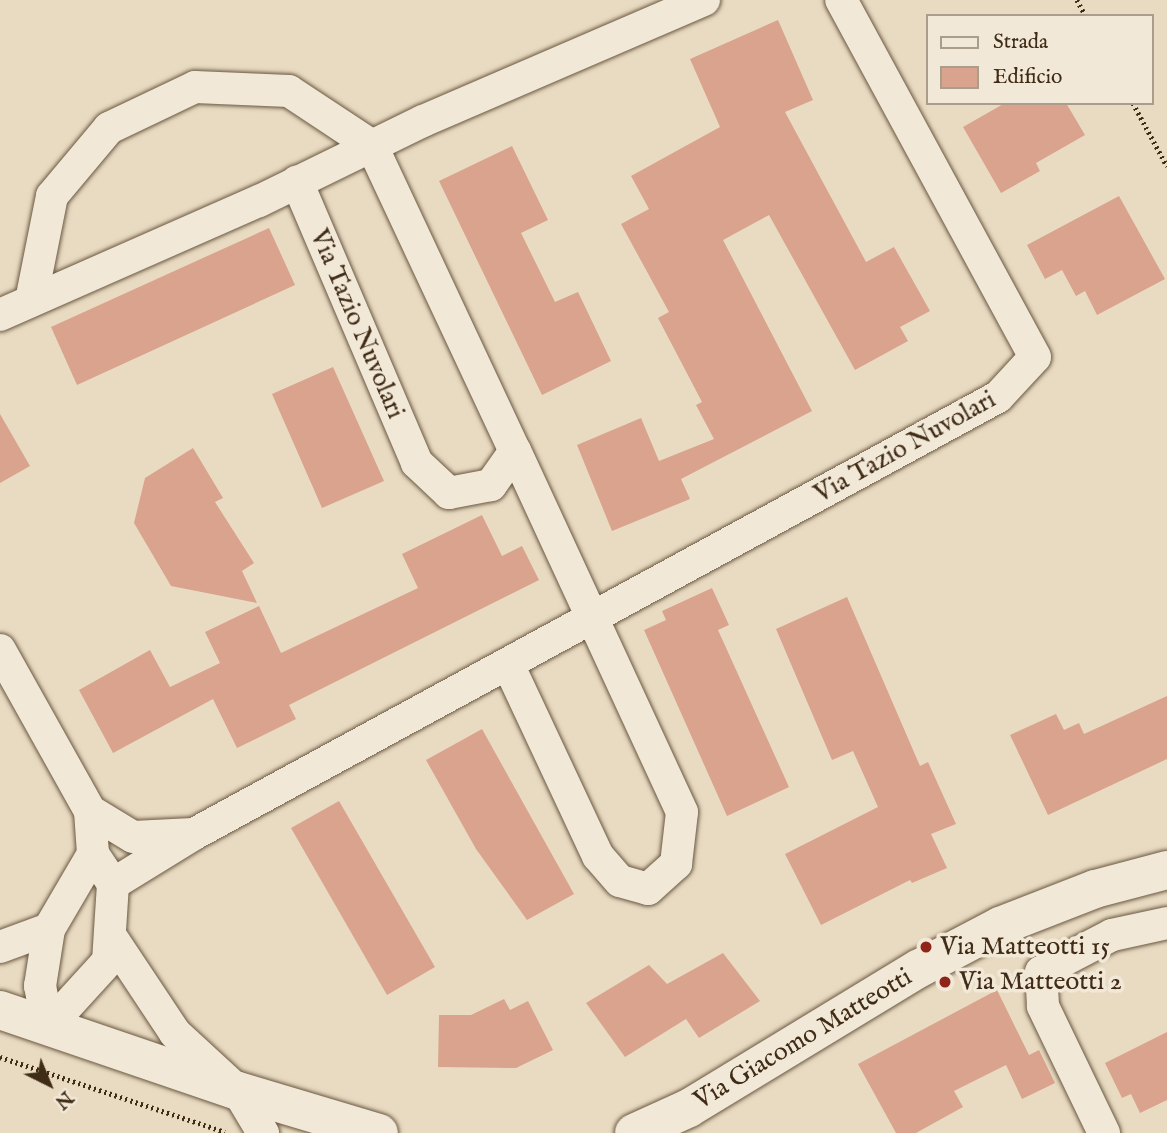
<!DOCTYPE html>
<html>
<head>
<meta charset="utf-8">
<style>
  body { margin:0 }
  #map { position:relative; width:1167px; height:1133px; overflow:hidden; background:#e9dbc2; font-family:"IM FELL English",serif }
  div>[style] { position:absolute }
  .building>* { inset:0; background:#d9a38d }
  .path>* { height:4.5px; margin-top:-2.25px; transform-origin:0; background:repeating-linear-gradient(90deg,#402c16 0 2px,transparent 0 5.5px) }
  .roads { filter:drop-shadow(0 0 2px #6a5841) drop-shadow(0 0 2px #6a5841) }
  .street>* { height:32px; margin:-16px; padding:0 16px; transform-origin:16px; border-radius:16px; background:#f1e8d7 }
  .secondary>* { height:38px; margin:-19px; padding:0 19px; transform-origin:19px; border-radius:19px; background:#f1e8d7 }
  .dots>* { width:19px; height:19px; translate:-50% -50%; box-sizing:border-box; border:4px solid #f1e8d7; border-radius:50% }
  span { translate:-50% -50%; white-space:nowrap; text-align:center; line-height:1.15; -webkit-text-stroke:7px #f1e8d7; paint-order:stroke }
  .street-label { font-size:26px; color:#402c16 }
  .poi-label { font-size:26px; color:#402c16 }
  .left { translate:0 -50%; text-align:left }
  .legend { position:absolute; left:926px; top:14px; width:228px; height:91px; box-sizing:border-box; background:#f1e8d7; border:2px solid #aa9d8a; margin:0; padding:9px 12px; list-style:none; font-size:21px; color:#402c16 }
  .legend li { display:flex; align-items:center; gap:14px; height:35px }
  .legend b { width:35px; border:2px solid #aa9d8a }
  .north { position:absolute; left:14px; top:1049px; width:70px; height:70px; -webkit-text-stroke:5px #f1e8d7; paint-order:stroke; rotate:137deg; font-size:19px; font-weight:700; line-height:28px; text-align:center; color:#402c16 }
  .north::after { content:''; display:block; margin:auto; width:24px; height:32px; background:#402c16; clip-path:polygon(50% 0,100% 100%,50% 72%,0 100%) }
</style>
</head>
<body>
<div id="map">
  <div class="building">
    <i style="clip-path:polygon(778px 20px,813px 100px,785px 112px,866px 262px,894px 247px,930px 311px,900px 327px,908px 341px,855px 370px,769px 215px,723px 240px,812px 411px,681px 479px,690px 499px,612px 531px,577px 445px,641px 418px,659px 461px,714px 439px,696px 405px,702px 402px,658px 318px,669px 312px,621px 224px,649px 209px,631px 176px,720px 127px,690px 59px)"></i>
    <i style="clip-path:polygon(1005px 103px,1066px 103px,1085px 135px,1036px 163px,1040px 171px,1001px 193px,963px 127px)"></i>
    <i style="clip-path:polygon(512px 146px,548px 220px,521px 233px,555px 302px,578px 292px,611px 361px,542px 395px,439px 181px)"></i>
    <i style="clip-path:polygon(1119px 196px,1165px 279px,1097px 315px,1085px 291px,1076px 296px,1062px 270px,1045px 279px,1027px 245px)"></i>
    <i style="clip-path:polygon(269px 228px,295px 285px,77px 385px,51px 327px)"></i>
    <i style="clip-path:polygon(333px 367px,384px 481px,322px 508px,272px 394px)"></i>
    <i style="clip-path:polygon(0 414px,30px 466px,0 483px)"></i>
    <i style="clip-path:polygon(193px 448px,223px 498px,215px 502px,254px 563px,242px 571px,257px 603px,171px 586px,134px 523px,145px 478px)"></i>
    <i style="clip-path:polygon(482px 515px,502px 556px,522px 546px,539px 580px,289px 705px,296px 719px,237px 748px,213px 699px,113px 753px,79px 690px,150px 650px,170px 687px,220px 663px,205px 632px,259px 606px,281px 653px,418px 588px,402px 554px)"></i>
    <i style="clip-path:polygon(712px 588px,729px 625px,718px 630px,789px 787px,727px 816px,644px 630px,666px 620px,662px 611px)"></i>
    <i style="clip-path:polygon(847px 597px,920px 766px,928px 762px,956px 824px,931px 834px,947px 868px,912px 883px,910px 880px,821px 925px,785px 854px,878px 807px,853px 751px,832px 760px,776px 629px)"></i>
    <i style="clip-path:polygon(1167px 696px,1167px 759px,1048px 815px,1010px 735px,1056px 714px,1064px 730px,1079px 723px,1084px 734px)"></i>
    <i style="clip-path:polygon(482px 729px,574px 894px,527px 920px,476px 849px,426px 760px)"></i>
    <i style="clip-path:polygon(339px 801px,435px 967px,387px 995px,291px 828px)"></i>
    <i style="clip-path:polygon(723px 953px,760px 1001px,699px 1038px,686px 1019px,625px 1057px,586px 1003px,649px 965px,667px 984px)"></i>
    <i style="clip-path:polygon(997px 990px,1029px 1055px,1039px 1050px,1055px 1083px,1022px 1099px,1006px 1065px,954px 1091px,963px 1107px,916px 1133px,896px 1133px,858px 1064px)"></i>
    <i style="clip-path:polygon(504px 999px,510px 1010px,528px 1001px,553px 1050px,516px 1068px,438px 1067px,439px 1015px,471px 1015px)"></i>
    <i style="clip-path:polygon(1167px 1032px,1167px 1100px,1140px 1113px,1131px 1094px,1122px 1098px,1105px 1063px)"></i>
  </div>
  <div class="path">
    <i style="left:1077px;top:0;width:18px;rotate:61deg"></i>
    <i style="left:1133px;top:103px;width:72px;rotate:61.6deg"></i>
    <i style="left:0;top:1057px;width:237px;rotate:18.4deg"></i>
  </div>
  <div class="roads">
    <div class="street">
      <i style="left:31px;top:301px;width:107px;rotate:-78.7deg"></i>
      <i style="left:52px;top:196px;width:89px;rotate:-50deg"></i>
      <i style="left:109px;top:128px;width:95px;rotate:-25.5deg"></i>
      <i style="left:195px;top:87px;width:94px;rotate:2.4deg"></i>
      <i style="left:289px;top:91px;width:100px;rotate:33.5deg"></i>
      <i style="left:372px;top:146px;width:337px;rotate:64.9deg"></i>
      <i style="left:515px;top:451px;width:42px;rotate:125.2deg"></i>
      <i style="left:491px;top:485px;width:43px;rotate:169.2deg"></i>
      <i style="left:449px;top:493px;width:44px;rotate:-136.8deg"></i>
      <i style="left:417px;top:463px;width:306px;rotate:-113.1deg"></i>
      <i style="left:0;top:315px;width:283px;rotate:-23.8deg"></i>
      <i style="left:259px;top:201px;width:182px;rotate:-26deg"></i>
      <i style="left:423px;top:121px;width:306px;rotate:-23.3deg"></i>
      <i style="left:0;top:650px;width:184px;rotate:60.8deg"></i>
      <i style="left:90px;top:811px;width:43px;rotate:86deg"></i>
      <i style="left:93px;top:854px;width:36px;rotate:56deg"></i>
      <i style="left:113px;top:884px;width:77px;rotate:93.7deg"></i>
      <i style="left:108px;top:961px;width:89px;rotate:132.3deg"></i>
      <i style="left:508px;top:664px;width:212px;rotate:64.9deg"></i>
      <i style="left:598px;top:856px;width:33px;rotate:49deg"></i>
      <i style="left:620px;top:881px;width:29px;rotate:16deg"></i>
      <i style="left:648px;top:889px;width:38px;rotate:-42deg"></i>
      <i style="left:676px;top:864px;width:52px;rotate:-83.4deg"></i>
      <i style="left:682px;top:812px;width:398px;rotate:-114.8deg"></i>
      <i style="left:90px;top:811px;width:50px;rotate:31.2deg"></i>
      <i style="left:133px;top:837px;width:60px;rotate:-2.9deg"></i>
      <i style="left:113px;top:884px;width:95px;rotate:-31.7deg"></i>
      <i style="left:194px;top:834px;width:915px;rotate:-28.53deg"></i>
      <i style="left:998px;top:397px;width:54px;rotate:-47.2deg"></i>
      <i style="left:1035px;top:357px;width:406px;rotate:-118.5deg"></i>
      <i style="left:110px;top:935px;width:118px;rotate:56.4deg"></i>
      <i style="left:175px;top:1033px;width:86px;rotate:42.6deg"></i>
      <i style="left:238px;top:1091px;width:49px;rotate:59.2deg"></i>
      <i style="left:0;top:947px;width:52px;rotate:-20.2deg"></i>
      <i style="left:48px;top:1027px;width:42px;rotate:-101deg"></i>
      <i style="left:40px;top:986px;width:58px;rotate:-81deg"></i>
      <i style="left:49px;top:929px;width:87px;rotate:-59.6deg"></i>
      <i style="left:1104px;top:1133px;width:141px;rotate:-115.7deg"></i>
      <i style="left:1043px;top:1006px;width:34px;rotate:-93deg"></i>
      <i style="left:1041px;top:972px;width:80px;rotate:-27.5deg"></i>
      <i style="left:1112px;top:935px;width:56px;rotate:-12.3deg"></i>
    </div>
    <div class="secondary">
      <i style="left:0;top:1010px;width:251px;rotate:18.8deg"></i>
      <i style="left:238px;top:1091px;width:147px;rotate:16.6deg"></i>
      <i style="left:634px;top:1133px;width:60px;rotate:-24.4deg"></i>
      <i style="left:689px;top:1108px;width:268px;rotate:-31.3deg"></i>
      <i style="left:918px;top:969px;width:93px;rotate:-27.7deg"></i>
      <i style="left:1000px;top:926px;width:102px;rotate:-21.3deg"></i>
      <i style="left:1095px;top:889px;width:74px;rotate:-14.8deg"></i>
    </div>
  </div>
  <div class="dots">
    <i style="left:926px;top:947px;background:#8f2418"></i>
    <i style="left:945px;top:982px;background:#8f2418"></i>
  </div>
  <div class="street-label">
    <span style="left:357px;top:324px;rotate:67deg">Via Tazio Nuvolari</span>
    <span style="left:905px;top:447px;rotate:-29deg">Via Tazio Nuvolari</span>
    <span style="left:803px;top:1039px;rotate:-31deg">Via Giacomo Matteotti</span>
  </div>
  <div class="poi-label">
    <span class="left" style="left:940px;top:947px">Via Matteotti 15</span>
    <span class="left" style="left:959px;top:982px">Via Matteotti 2</span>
  </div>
  <ul class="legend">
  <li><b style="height:9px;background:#f1e8d7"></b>Strada</li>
  <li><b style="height:19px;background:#d9a38d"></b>Edificio</li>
  </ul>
  <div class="north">N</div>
</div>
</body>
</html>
